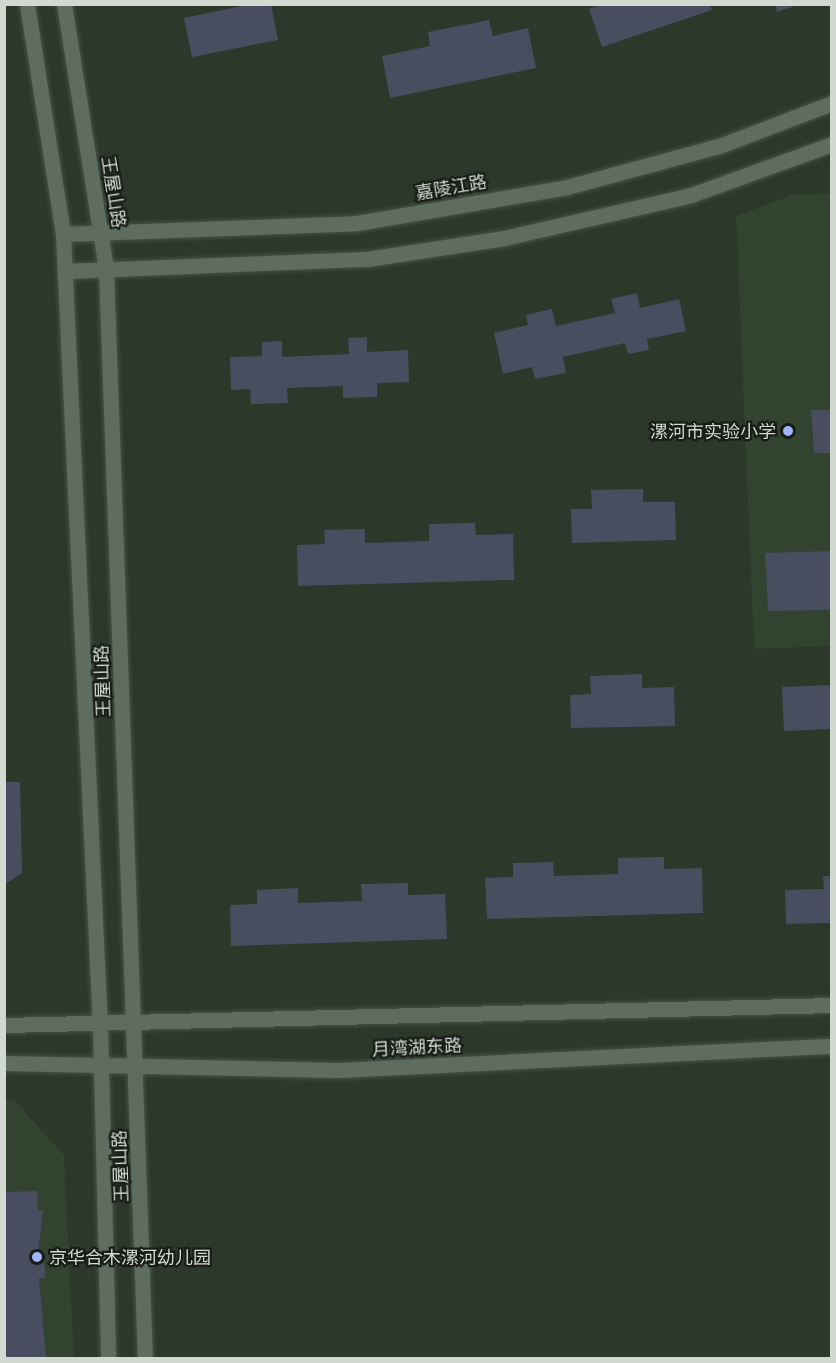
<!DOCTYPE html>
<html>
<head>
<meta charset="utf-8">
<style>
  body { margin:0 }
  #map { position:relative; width:836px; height:1363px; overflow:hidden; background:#2b382a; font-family:"Open Sans","Noto Sans SC",sans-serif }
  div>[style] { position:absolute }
  .built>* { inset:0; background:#324330 }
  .building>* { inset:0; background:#484d5f }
  .roads { filter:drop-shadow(0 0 2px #485347) drop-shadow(0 0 2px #485347) }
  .minor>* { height:15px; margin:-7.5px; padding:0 7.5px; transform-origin:7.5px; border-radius:7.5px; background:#5f6d5e }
  .dots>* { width:16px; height:16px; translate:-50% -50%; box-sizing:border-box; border:3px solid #181d17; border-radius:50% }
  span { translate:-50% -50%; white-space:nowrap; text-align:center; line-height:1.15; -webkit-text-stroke:4.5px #181d17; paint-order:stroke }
  .street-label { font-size:18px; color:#d2d9d1 }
  .poi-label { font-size:18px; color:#d2d9d1 }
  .right { translate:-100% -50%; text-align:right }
  .left { translate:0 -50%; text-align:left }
  .frame { position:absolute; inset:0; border:6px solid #d2d9d1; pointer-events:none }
</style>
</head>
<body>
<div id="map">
  <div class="built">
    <i style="clip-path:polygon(831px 193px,831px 646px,754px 649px,736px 216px,792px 195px)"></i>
    <i style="clip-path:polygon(5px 1099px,15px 1101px,64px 1155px,74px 1358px,5px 1358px)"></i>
  </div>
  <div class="building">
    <i style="clip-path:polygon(251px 4px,271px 4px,278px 40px,192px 57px,184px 18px)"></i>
    <i style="clip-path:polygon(603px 4px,710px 4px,712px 10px,602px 47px,589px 9px)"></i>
    <i style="clip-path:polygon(775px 4px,797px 4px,798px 5px,777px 12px)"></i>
    <i style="clip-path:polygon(489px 20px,493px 36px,528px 28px,536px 68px,390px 98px,382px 56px,430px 46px,428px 32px)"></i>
    <i style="clip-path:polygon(637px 293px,640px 308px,679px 299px,686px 331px,647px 339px,649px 350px,628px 354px,625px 343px,563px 357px,566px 373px,535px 379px,532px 367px,503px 374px,494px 333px,528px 325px,526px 315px,552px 309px,556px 326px,615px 313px,611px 299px)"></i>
    <i style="clip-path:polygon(367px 337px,367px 352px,408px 350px,409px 382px,377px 383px,377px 397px,343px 398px,343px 386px,287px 388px,288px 403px,251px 404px,250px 389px,231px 390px,230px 357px,262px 356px,262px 342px,282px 341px,282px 357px,349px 354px,348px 338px)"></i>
    <i style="clip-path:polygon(811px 410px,832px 410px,832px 453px,814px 453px)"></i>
    <i style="clip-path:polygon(643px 489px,643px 502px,675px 502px,676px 540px,572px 543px,571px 509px,592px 509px,591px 490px)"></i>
    <i style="clip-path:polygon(475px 523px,476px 535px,513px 534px,514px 580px,298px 586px,297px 545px,325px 544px,324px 530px,365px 529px,365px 543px,429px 541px,429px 524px)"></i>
    <i style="clip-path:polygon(832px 551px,832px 610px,768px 611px,765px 553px)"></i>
    <i style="clip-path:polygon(642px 674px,642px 688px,674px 687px,675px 726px,571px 728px,570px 695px,591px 694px,590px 676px)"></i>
    <i style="clip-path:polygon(832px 685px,832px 729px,784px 731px,782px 687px)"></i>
    <i style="clip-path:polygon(4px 782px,20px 782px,22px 873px,4px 885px)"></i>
    <i style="clip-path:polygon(664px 857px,664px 869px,702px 868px,703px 913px,487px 919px,485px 878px,513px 877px,513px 863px,553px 862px,554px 876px,618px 874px,618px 858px)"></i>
    <i style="clip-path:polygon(823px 876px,832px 876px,832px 923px,786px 924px,785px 890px,824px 889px)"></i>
    <i style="clip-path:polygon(408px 883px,408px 895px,445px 894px,447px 939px,231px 946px,230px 905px,257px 904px,257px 890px,298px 888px,298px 903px,362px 901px,361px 884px)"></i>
    <i style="clip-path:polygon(37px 1191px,38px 1211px,43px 1211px,38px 1252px,44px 1252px,45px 1278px,39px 1278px,46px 1358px,4px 1358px,4px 1192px)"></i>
  </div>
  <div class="roads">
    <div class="minor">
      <i style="left:27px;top:4px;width:233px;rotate:81.1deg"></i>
      <i style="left:63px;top:234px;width:793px;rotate:87.33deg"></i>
      <i style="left:100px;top:1026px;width:332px;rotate:88.6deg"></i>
      <i style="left:64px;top:4px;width:269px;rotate:81deg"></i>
      <i style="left:106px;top:270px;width:1089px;rotate:87.95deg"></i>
      <i style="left:63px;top:234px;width:294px;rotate:-2.1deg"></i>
      <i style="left:357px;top:223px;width:213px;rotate:-9.7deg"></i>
      <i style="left:567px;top:187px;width:157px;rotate:-15.1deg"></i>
      <i style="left:719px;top:146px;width:121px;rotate:-20.8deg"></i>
      <i style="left:65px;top:271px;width:302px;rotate:-2.3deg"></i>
      <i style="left:367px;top:259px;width:139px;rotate:-8.7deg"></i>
      <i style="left:504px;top:238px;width:192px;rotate:-12.9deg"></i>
      <i style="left:691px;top:195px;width:150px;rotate:-19.9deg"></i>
      <i style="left:4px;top:1025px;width:828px;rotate:-1.38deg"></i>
      <i style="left:4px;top:1063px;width:334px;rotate:1.2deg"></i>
      <i style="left:338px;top:1070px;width:495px;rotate:-2.8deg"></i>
    </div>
  </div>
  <div class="dots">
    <i style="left:788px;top:431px;background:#9eb4fd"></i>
    <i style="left:37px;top:1257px;background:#9eb4fd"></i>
  </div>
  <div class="street-label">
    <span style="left:451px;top:187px;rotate:-10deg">嘉陵江路</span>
    <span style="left:114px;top:192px;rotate:81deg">王屋山路</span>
    <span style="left:102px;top:681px;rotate:-92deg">王屋山路</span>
    <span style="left:417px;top:1047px;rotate:-3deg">月湾湖东路</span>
    <span style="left:120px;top:1166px;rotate:-92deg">王屋山路</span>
  </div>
  <div class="poi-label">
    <span class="right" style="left:776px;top:431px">漯河市实验小学</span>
    <span class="left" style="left:49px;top:1257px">京华合木漯河幼儿园</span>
  </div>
  <div class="frame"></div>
</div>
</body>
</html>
